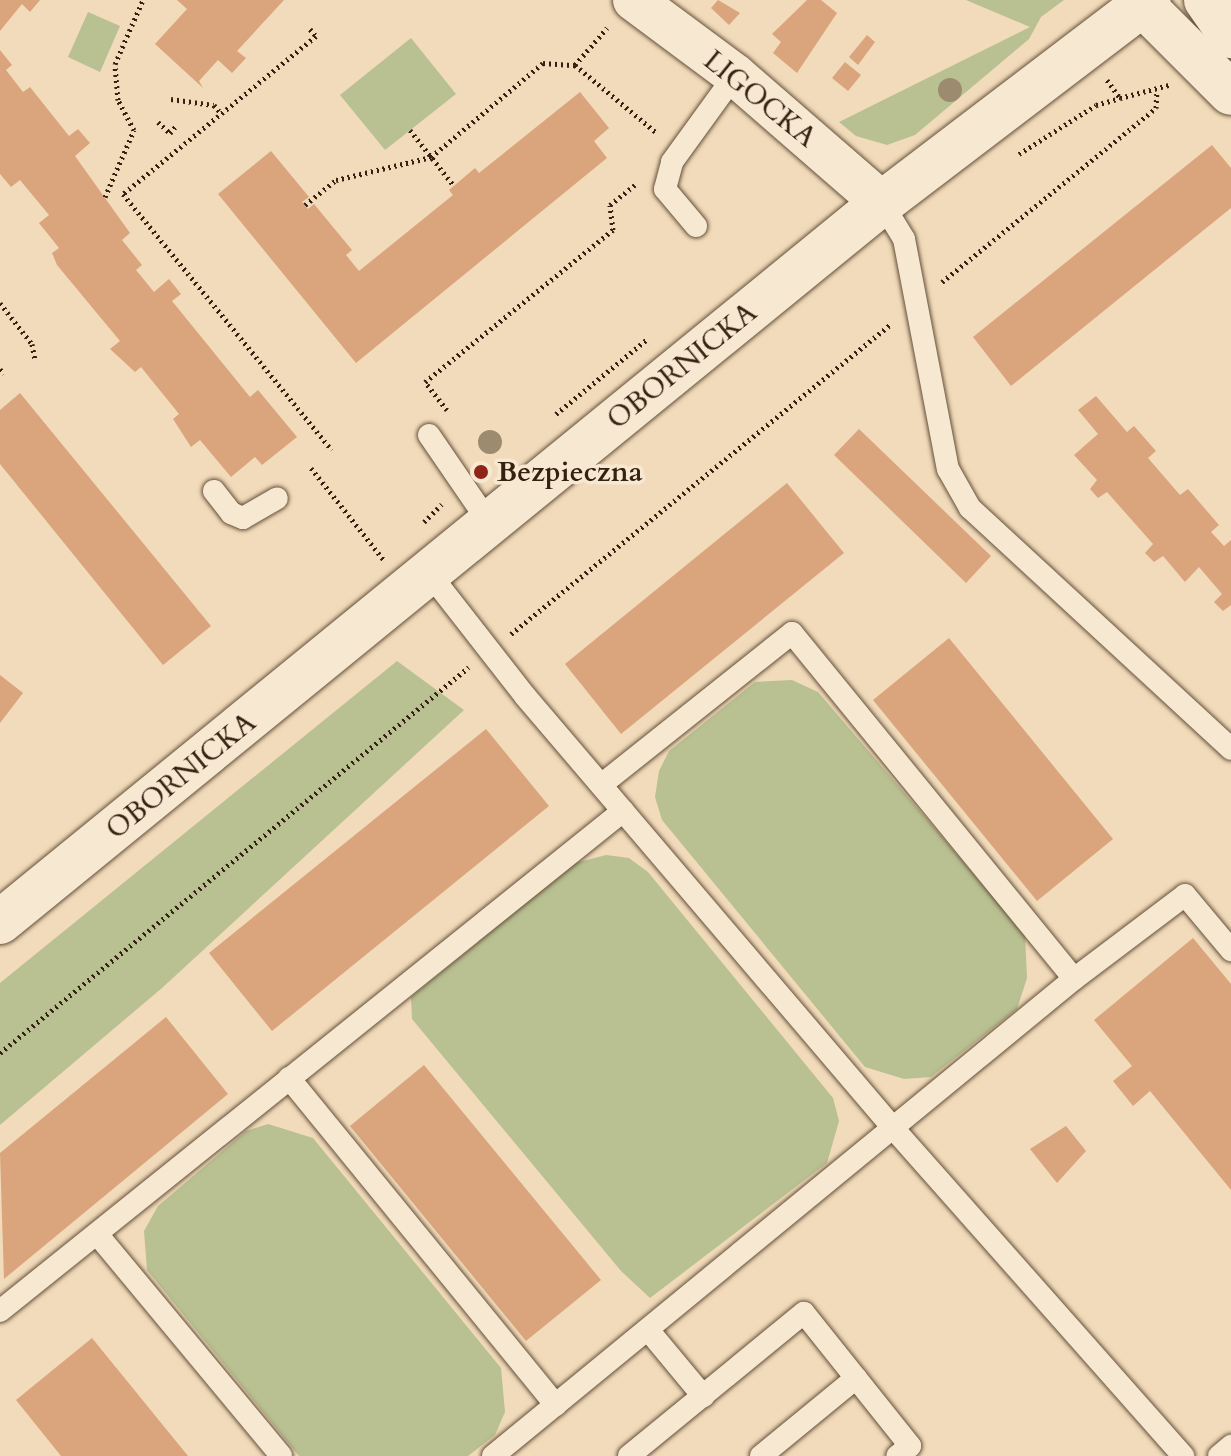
<!DOCTYPE html>
<html>
<head>
<meta charset="utf-8">
<style>
  body { margin:0 }
  #map { position:relative; width:1231px; height:1456px; overflow:hidden; background:#f2dbba; font-family:Cardo,serif }
  div>[style] { position:absolute }
  .green>* { inset:0; background:#b9c091 }
  .building>* { inset:0; background:#daa47d }
  .path>* { height:5px; margin-top:-2.5px; transform-origin:0; background:repeating-linear-gradient(90deg,#352111 0 2px,transparent 0 6px) }
  .roads { filter:drop-shadow(0 0 2px #64503b) drop-shadow(0 0 2px #64503b) }
  .lane>* { height:22px; margin:-11px; padding:0 11px; transform-origin:11px; border-radius:11px; background:#f7e8d2 }
  .street>* { height:42px; margin:-21px; padding:0 21px; transform-origin:21px; border-radius:21px; background:#f7e8d2 }
  .secondary>* { height:44px; margin:-22px; padding:0 22px; transform-origin:22px; border-radius:22px; background:#f7e8d2 }
  .trees>* { width:24px; height:24px; margin:-12px; border-radius:50%; background:#9c8b6f }
  .dots>* { width:22px; height:22px; translate:-50% -50%; box-sizing:border-box; border:4px solid #f7e8d2; border-radius:50% }
  span { translate:-50% -50%; white-space:nowrap; text-align:center; line-height:1.15; -webkit-text-stroke:7px #f7e8d2; paint-order:stroke }
  .street-label { font-size:28px; color:#352111 }
  .poi-label { font-size:28px; color:#352111; font-weight:700 }
  .left { translate:0 -50%; text-align:left }
</style>
</head>
<body>
<div id="map">
  <div class="green">
    <i style="clip-path:polygon(966px 0,1064px 0,1041px 17px,1029px 39px,915px 135px,887px 145px,856px 136px,839px 122px,1030px 27px)"></i>
    <i style="clip-path:polygon(88px 12px,120px 26px,100px 72px,68px 57px)"></i>
    <i style="clip-path:polygon(411px 38px,456px 94px,385px 150px,340px 95px)"></i>
    <i style="clip-path:polygon(397px 661px,464px 710px,162px 988px,0 1125px,0 983px)"></i>
    <i style="clip-path:polygon(792px 680px,818px 692px,1025px 934px,1027px 978px,1017px 1009px,931px 1077px,904px 1079px,865px 1067px,662px 820px,655px 797px,659px 771px,669px 751px,755px 682px)"></i>
    <i style="clip-path:polygon(606px 855px,629px 858px,648px 872px,833px 1098px,839px 1121px,827px 1163px,650px 1298px,621px 1271px,412px 1019px,411px 997px,575px 863px)"></i>
    <i style="clip-path:polygon(268px 1124px,313px 1138px,501px 1368px,505px 1412px,495px 1435px,468px 1456px,299px 1456px,147px 1270px,144px 1231px,158px 1206px,246px 1131px)"></i>
  </div>
  <div class="building">
    <i style="clip-path:polygon(0 0,40px 0,30px 12px,22px 4px,0 31px)"></i>
    <i style="clip-path:polygon(177px 0,284px 0,237px 51px,246px 58px,232px 73px,218px 60px,199px 81px,203px 88px,155px 44px,187px 9px)"></i>
    <i style="clip-path:polygon(718px 0,740px 13px,729px 25px,711px 8px)"></i>
    <i style="clip-path:polygon(807px 0,821px 0,837px 13px,797px 73px,773px 53px,781px 42px,772px 34px)"></i>
    <i style="clip-path:polygon(867px 35px,875px 42px,858px 65px,849px 57px)"></i>
    <i style="clip-path:polygon(0 50px,12px 65px,6px 70px,23px 92px,30px 87px,69px 136px,78px 129px,90px 143px,75px 156px,130px 233px,122px 240px,142px 265px,136px 270px,154px 292px,169px 279px,181px 294px,172px 301px,250px 397px,258px 390px,297px 437px,262px 465px,255px 457px,231px 477px,200px 440px,191px 447px,173px 419px,179px 414px,141px 367px,135px 372px,110px 349px,120px 341px,57px 265px,52px 253px,59px 248px,39px 223px,49px 215px,20px 180px,11px 187px,0 174px)"></i>
    <i style="clip-path:polygon(845px 62px,861px 75px,848px 91px,832px 78px)"></i>
    <i style="clip-path:polygon(580px 92px,609px 128px,594px 141px,607px 158px,356px 363px,218px 194px,271px 151px,309px 197px,302px 202px,308px 209px,314px 204px,352px 250px,346px 255px,359px 271px,453px 195px,449px 190px,475px 168px,479px 173px)"></i>
    <i style="clip-path:polygon(1212px 145px,1231px 168px,1231px 208px,1011px 386px,973px 337px)"></i>
    <i style="clip-path:polygon(20px 393px,211px 626px,163px 665px,0 464px,0 410px)"></i>
    <i style="clip-path:polygon(1096px 396px,1127px 432px,1134px 426px,1156px 451px,1148px 458px,1180px 495px,1188px 489px,1219px 525px,1211px 532px,1224px 546px,1231px 540px,1231px 605px,1223px 611px,1214px 602px,1222px 594px,1199px 567px,1185px 582px,1163px 556px,1154px 562px,1145px 553px,1153px 544px,1107px 492px,1098px 498px,1090px 489px,1097px 480px,1074px 455px,1098px 434px,1078px 410px)"></i>
    <i style="clip-path:polygon(859px 429px,991px 556px,966px 583px,834px 455px)"></i>
    <i style="clip-path:polygon(787px 483px,844px 553px,621px 734px,565px 664px)"></i>
    <i style="clip-path:polygon(949px 638px,1113px 839px,1037px 901px,873px 700px)"></i>
    <i style="clip-path:polygon(0 675px,23px 693px,0 723px)"></i>
    <i style="clip-path:polygon(486px 729px,549px 806px,272px 1031px,209px 953px)"></i>
    <i style="clip-path:polygon(1193px 938px,1231px 984px,1231px 1190px,1150px 1091px,1133px 1106px,1113px 1081px,1132px 1066px,1094px 1020px)"></i>
    <i style="clip-path:polygon(166px 1017px,228px 1094px,4px 1279px,0 1153px)"></i>
    <i style="clip-path:polygon(424px 1065px,601px 1280px,526px 1341px,350px 1126px)"></i>
    <i style="clip-path:polygon(1066px 1126px,1086px 1151px,1057px 1183px,1030px 1149px)"></i>
    <i style="clip-path:polygon(92px 1338px,188px 1456px,61px 1456px,16px 1400px)"></i>
  </div>
  <div class="path">
    <i style="left:310px;top:29px;width:9px;rotate:49deg"></i>
    <i style="left:316px;top:36px;width:249px;rotate:140.7deg"></i>
    <i style="left:123px;top:194px;width:330px;rotate:50.8deg"></i>
    <i style="left:575px;top:65px;width:107px;rotate:39.7deg"></i>
    <i style="left:1107px;top:80px;width:22px;rotate:54deg"></i>
    <i style="left:1120px;top:98px;width:51px;rotate:-14.9deg"></i>
    <i style="left:171px;top:99px;width:43px;rotate:7.9deg"></i>
    <i style="left:214px;top:105px;width:11px;rotate:49deg"></i>
    <i style="left:158px;top:122px;width:16px;rotate:43deg"></i>
    <i style="left:170px;top:133px;width:9px;rotate:-49deg"></i>
    <i style="left:410px;top:130px;width:71px;rotate:51.8deg"></i>
    <i style="left:1019px;top:154px;width:91px;rotate:-32.5deg"></i>
    <i style="left:1096px;top:105px;width:25px;rotate:-16deg"></i>
    <i style="left:105px;top:197px;width:73px;rotate:-66.6deg"></i>
    <i style="left:134px;top:130px;width:34px;rotate:-118deg"></i>
    <i style="left:118px;top:100px;width:36px;rotate:-95deg"></i>
    <i style="left:115px;top:64px;width:70px;rotate:-66.4deg"></i>
    <i style="left:305px;top:205px;width:40px;rotate:-39deg"></i>
    <i style="left:336px;top:180px;width:98px;rotate:-13.6deg"></i>
    <i style="left:431px;top:157px;width:146px;rotate:-40deg"></i>
    <i style="left:543px;top:63px;width:32px;rotate:4deg"></i>
    <i style="left:575px;top:65px;width:49px;rotate:-49.1deg"></i>
    <i style="left:942px;top:282px;width:276px;rotate:-39.1deg"></i>
    <i style="left:1156px;top:108px;width:17px;rotate:-87deg"></i>
    <i style="left:0;top:303px;width:52px;rotate:52deg"></i>
    <i style="left:32px;top:344px;width:16px;rotate:79deg"></i>
    <i style="left:0;top:369px;width:6px;rotate:51deg"></i>
    <i style="left:447px;top:410px;width:36px;rotate:-128deg"></i>
    <i style="left:425px;top:382px;width:242px;rotate:-39deg"></i>
    <i style="left:613px;top:230px;width:25px;rotate:-97deg"></i>
    <i style="left:610px;top:205px;width:32px;rotate:-39deg"></i>
    <i style="left:556px;top:414px;width:117px;rotate:-39.4deg"></i>
    <i style="left:311px;top:468px;width:117px;rotate:51.6deg"></i>
    <i style="left:424px;top:522px;width:25px;rotate:-45deg"></i>
    <i style="left:511px;top:634px;width:490px;rotate:-39.2deg"></i>
    <i style="left:0;top:1053px;width:607px;rotate:-39.46deg"></i>
  </div>
  <div class="roads">
    <div class="lane">
      <i style="left:882px;top:203px;width:42px;rotate:58.6deg"></i>
      <i style="left:904px;top:239px;width:234px;rotate:79.2deg"></i>
      <i style="left:948px;top:469px;width:45px;rotate:60.6deg"></i>
      <i style="left:970px;top:508px;width:355px;rotate:42.7deg"></i>
      <i style="left:696px;top:226px;width:48px;rotate:-130deg"></i>
      <i style="left:665px;top:189px;width:28px;rotate:-75deg"></i>
      <i style="left:672px;top:162px;width:107px;rotate:-54.1deg"></i>
      <i style="left:429px;top:435px;width:108px;rotate:55.6deg"></i>
      <i style="left:214px;top:491px;width:28px;rotate:52deg"></i>
      <i style="left:231px;top:513px;width:13px;rotate:23deg"></i>
      <i style="left:243px;top:518px;width:39px;rotate:-30deg"></i>
      <i style="left:429px;top:573px;width:156px;rotate:52deg"></i>
      <i style="left:525px;top:696px;width:567px;rotate:49.57deg"></i>
      <i style="left:893px;top:1128px;width:438px;rotate:48.5deg"></i>
      <i style="left:601px;top:785px;width:244px;rotate:-38.5deg"></i>
      <i style="left:792px;top:633px;width:446px;rotate:50.8deg"></i>
      <i style="left:289px;top:1078px;width:422px;rotate:50.8deg"></i>
      <i style="left:97px;top:1234px;width:288px;rotate:50.3deg"></i>
      <i style="left:0;top:1311px;width:799px;rotate:-38.75deg"></i>
      <i style="left:649px;top:1331px;width:85px;rotate:50.3deg"></i>
      <i style="left:493px;top:1456px;width:752px;rotate:-39.39deg"></i>
      <i style="left:1074px;top:979px;width:139px;rotate:-37.1deg"></i>
      <i style="left:1185px;top:895px;width:72px;rotate:50.1deg"></i>
      <i style="left:629px;top:1456px;width:226px;rotate:-39.3deg"></i>
      <i style="left:804px;top:1313px;width:170px;rotate:51.4deg"></i>
      <i style="left:910px;top:1446px;width:16px;rotate:142deg"></i>
      <i style="left:761px;top:1456px;width:123px;rotate:-39.4deg"></i>
      <i style="left:1219px;top:1456px;width:16px;rotate:-40deg"></i>
    </div>
    <div class="street">
      <i style="left:634px;top:0;width:126px;rotate:36.6deg"></i>
      <i style="left:735px;top:75px;width:195px;rotate:41deg"></i>
    </div>
    <div class="secondary">
      <i style="left:1206px;top:0;width:44px;rotate:55.2deg"></i>
      <i style="left:1143px;top:5px;width:124px;rotate:45deg"></i>
      <i style="left:0;top:922px;width:1138px;rotate:-39.19deg"></i>
      <i style="left:882px;top:203px;width:335px;rotate:-37.3deg"></i>
    </div>
  </div>
  <div class="trees">
    <i style="left:950px;top:90px"></i>
    <i style="left:490px;top:442px"></i>
  </div>
  <div class="dots">
    <i style="left:481px;top:472px;background:#8f2418"></i>
  </div>
  <div class="street-label">
    <span style="left:760px;top:99px;rotate:39deg">LIGOCKA</span>
    <span style="left:682px;top:366px;rotate:-39deg">OBORNICKA</span>
    <span style="left:181px;top:776px;rotate:-39deg">OBORNICKA</span>
  </div>
  <div class="poi-label">
    <span class="left" style="left:497px;top:472px">Bezpieczna</span>
  </div>
</div>
</body>
</html>
